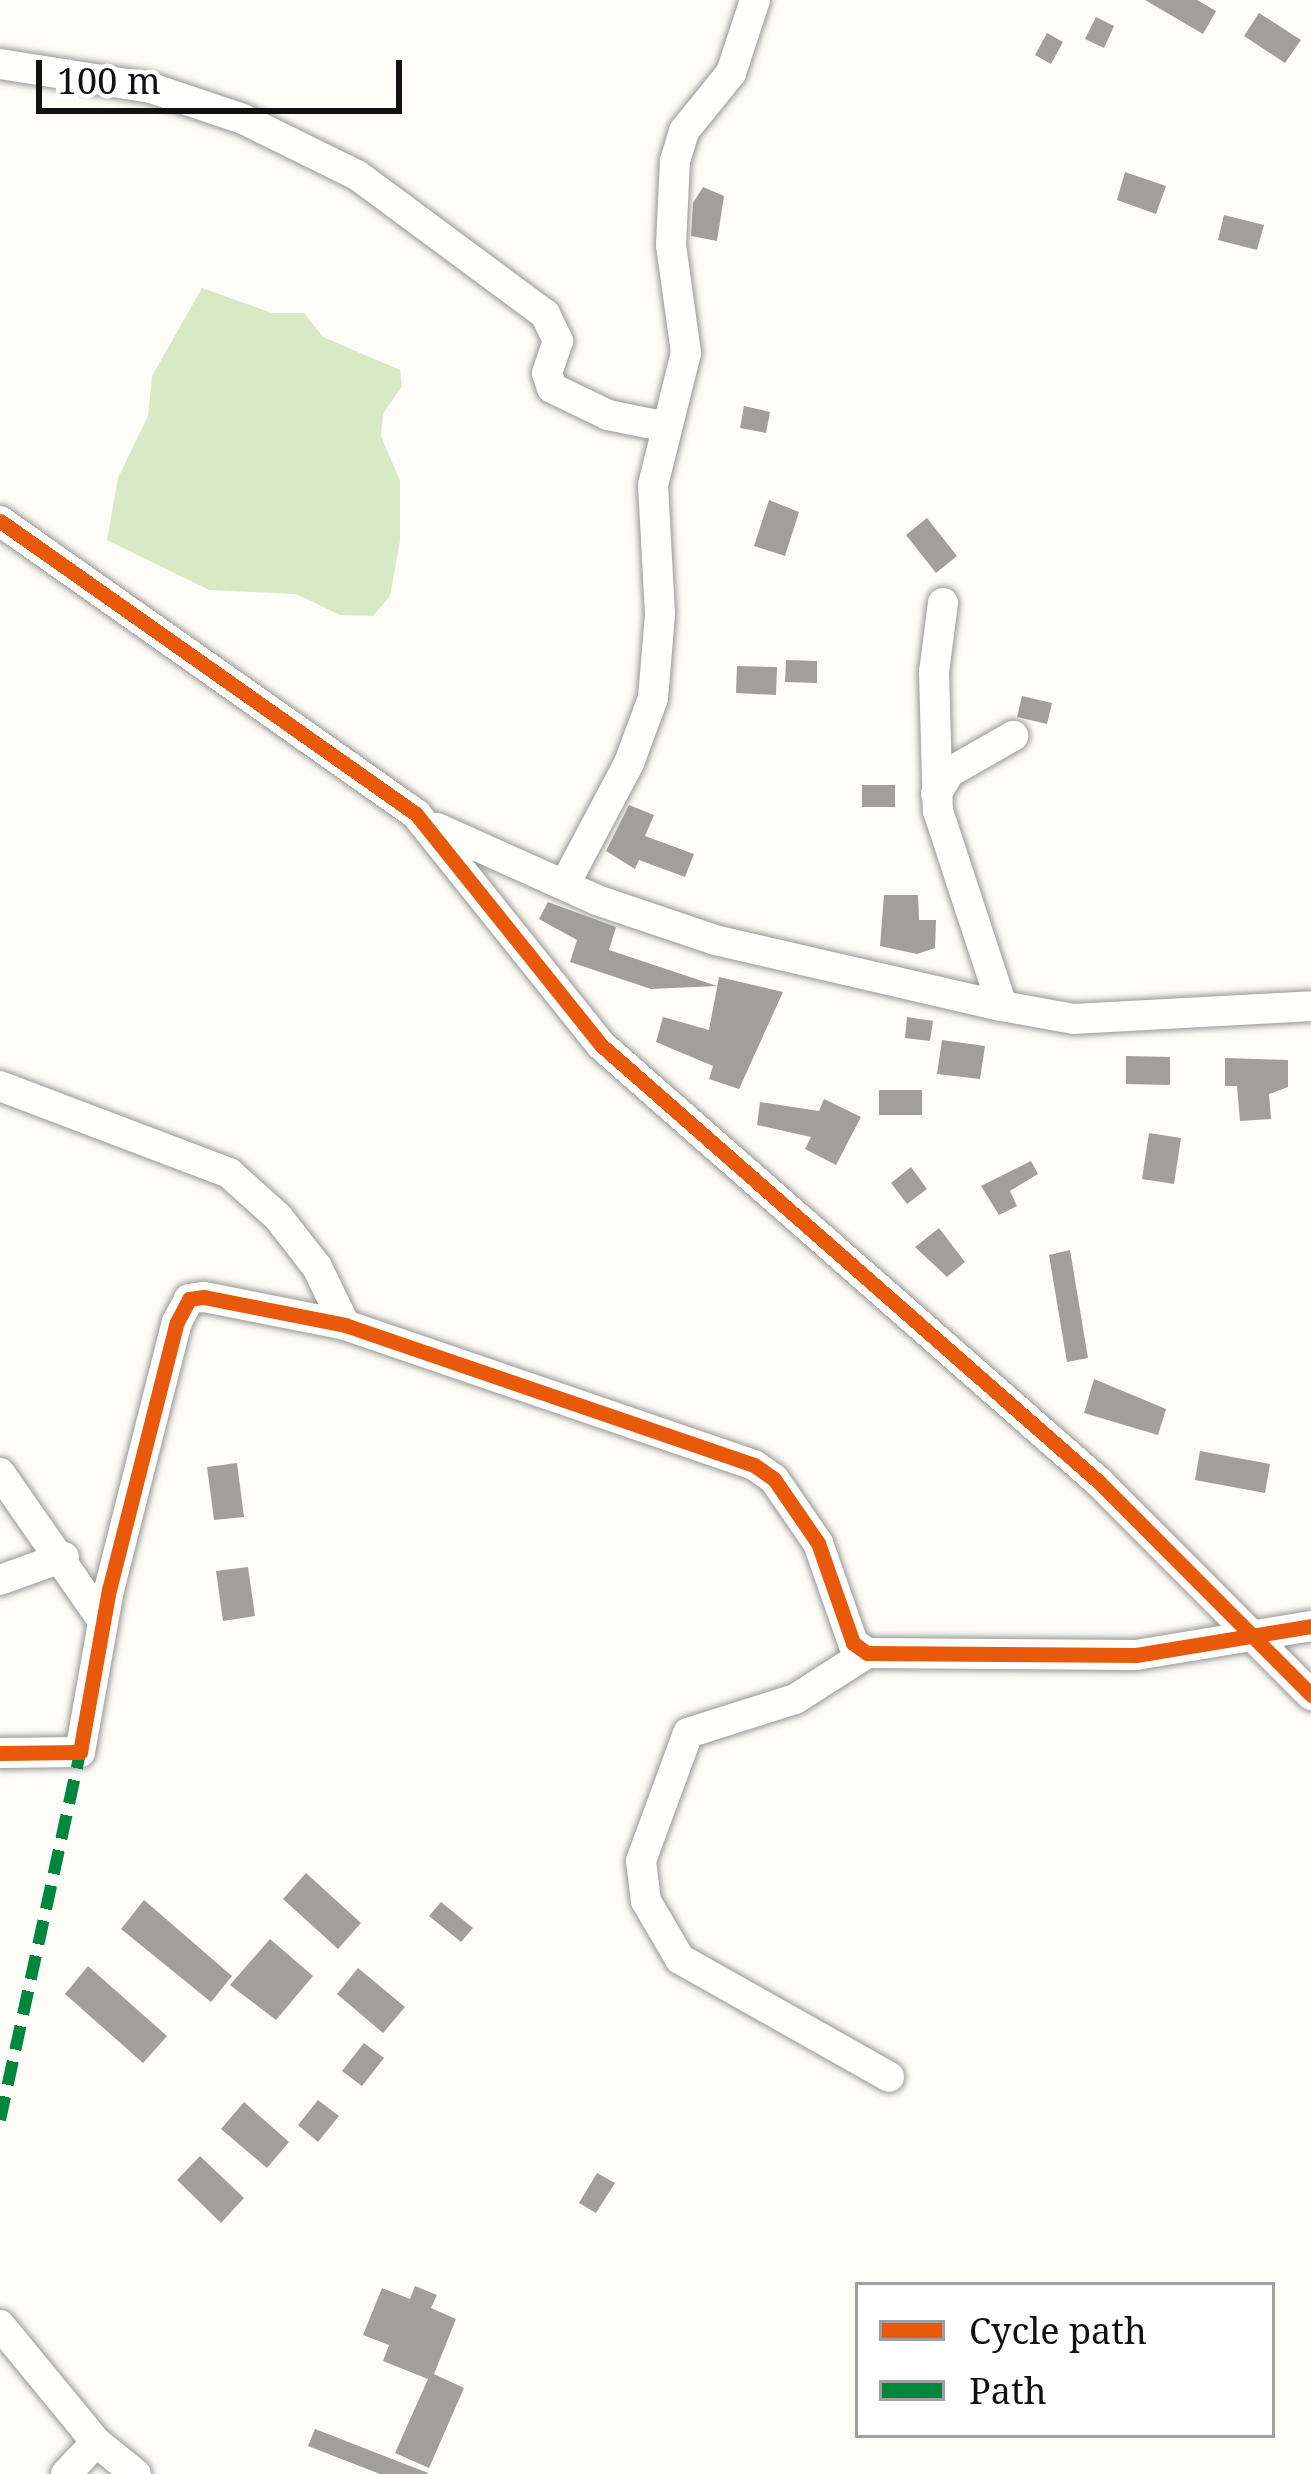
<!DOCTYPE html>
<html>
<head>
<meta charset="utf-8">
<style>
  body { margin:0 }
  #map { position:relative; width:1311px; height:2474px; overflow:hidden; background:#fdfcf7; font-family:"Noto Serif",serif }
  div>[style] { position:absolute }
  .forest>* { inset:0; background:#d8eac5 }
  .building>* { inset:0; background:#a19f9c }
  .roads { filter:drop-shadow(0 0 3px #979795) drop-shadow(0 0 3px #979795) }
  .minor>* { height:30px; margin:-15px; padding:0 15px; transform-origin:15px; border-radius:15px; background:#fffffe }
  .quiet>* { height:12px; margin-top:-6px; transform-origin:0; background:repeating-linear-gradient(90deg,#00873e 0 24px,transparent 0 36px) }
  .cycleway>* { height:15px; margin:-7.5px; padding:0 7.5px; transform-origin:7.5px; border-radius:7.5px; background:#e8590c }
  span { translate:-50% -50%; white-space:nowrap; text-align:center; line-height:1.15; -webkit-text-stroke:12px #fff; paint-order:stroke }
  .legend { position:absolute; left:855px; top:2282px; width:420px; height:156px; box-sizing:border-box; background:#fff; border:3px solid #a0a0a0; margin:0; padding:15px 21px; list-style:none; font-size:36px; color:#111 }
  .legend li { display:flex; align-items:center; gap:24px; height:60px }
  .legend b { width:60px; border:3px solid #a0a0a0 }
  .scale { position:absolute; left:36px; top:60px; width:366px; height:54px; box-sizing:border-box; border:6px solid #111; border-top:0; padding-left:15px; font-size:36px; line-height:42px; white-space:nowrap; color:#111; -webkit-text-stroke:9px #fff; paint-order:stroke }
</style>
</head>
<body>
<div id="map">
  <div class="forest">
    <i style="clip-path:polygon(202px 288px,272px 313px,304px 313px,323px 337px,400px 370px,402px 386px,383px 414px,381px 436px,400px 481px,400px 541px,390px 596px,373px 616px,340px 615px,296px 594px,209px 590px,107px 540px,118px 478px,148px 416px,152px 376px)"></i>
  </div>
  <div class="building">
    <i style="clip-path:polygon(1145px 0,1197px 0,1216px 11px,1203px 34px)"></i>
    <i style="clip-path:polygon(1259px 13px,1301px 40px,1285px 63px,1244px 36px)"></i>
    <i style="clip-path:polygon(1096px 17px,1114px 26px,1104px 48px,1085px 39px)"></i>
    <i style="clip-path:polygon(1047px 33px,1063px 42px,1051px 64px,1035px 55px)"></i>
    <i style="clip-path:polygon(1125px 172px,1166px 186px,1156px 214px,1117px 200px)"></i>
    <i style="clip-path:polygon(703px 187px,724px 196px,717px 241px,691px 236px,693px 203px)"></i>
    <i style="clip-path:polygon(1224px 215px,1264px 225px,1257px 250px,1218px 240px)"></i>
    <i style="clip-path:polygon(744px 406px,770px 412px,766px 433px,740px 428px)"></i>
    <i style="clip-path:polygon(769px 500px,799px 512px,785px 556px,754px 546px)"></i>
    <i style="clip-path:polygon(927px 518px,957px 556px,936px 573px,906px 535px)"></i>
    <i style="clip-path:polygon(786px 660px,817px 661px,817px 683px,785px 682px)"></i>
    <i style="clip-path:polygon(737px 666px,777px 667px,776px 695px,736px 693px)"></i>
    <i style="clip-path:polygon(1022px 696px,1052px 703px,1047px 724px,1017px 717px)"></i>
    <i style="clip-path:polygon(862px 785px,895px 785px,895px 807px,862px 807px)"></i>
    <i style="clip-path:polygon(629px 805px,654px 815px,645px 836px,694px 854px,685px 877px,639px 860px,635px 869px,606px 851px)"></i>
    <i style="clip-path:polygon(884px 895px,918px 895px,919px 920px,936px 920px,935px 948px,917px 954px,880px 946px)"></i>
    <i style="clip-path:polygon(548px 902px,616px 927px,609px 950px,717px 986px,651px 989px,570px 962px,577px 940px,539px 919px)"></i>
    <i style="clip-path:polygon(719px 977px,783px 992px,739px 1089px,709px 1079px,713px 1066px,656px 1042px,663px 1017px,709px 1030px)"></i>
    <i style="clip-path:polygon(907px 1017px,933px 1021px,930px 1041px,905px 1038px)"></i>
    <i style="clip-path:polygon(942px 1040px,985px 1046px,980px 1079px,937px 1074px)"></i>
    <i style="clip-path:polygon(1126px 1056px,1170px 1057px,1170px 1085px,1126px 1084px)"></i>
    <i style="clip-path:polygon(1225px 1058px,1288px 1060px,1288px 1087px,1269px 1094px,1271px 1119px,1240px 1121px,1237px 1086px,1225px 1086px)"></i>
    <i style="clip-path:polygon(879px 1090px,922px 1090px,922px 1115px,879px 1115px)"></i>
    <i style="clip-path:polygon(824px 1099px,861px 1117px,836px 1165px,805px 1149px,811px 1137px,757px 1125px,760px 1102px,819px 1111px)"></i>
    <i style="clip-path:polygon(1149px 1133px,1181px 1138px,1174px 1184px,1142px 1179px)"></i>
    <i style="clip-path:polygon(1031px 1161px,1038px 1174px,1010px 1191px,1017px 1206px,999px 1215px,981px 1186px)"></i>
    <i style="clip-path:polygon(911px 1167px,927px 1189px,907px 1204px,891px 1183px)"></i>
    <i style="clip-path:polygon(939px 1228px,965px 1262px,947px 1277px,915px 1247px)"></i>
    <i style="clip-path:polygon(1070px 1250px,1088px 1358px,1067px 1362px,1049px 1255px)"></i>
    <i style="clip-path:polygon(1094px 1379px,1166px 1409px,1158px 1435px,1084px 1413px)"></i>
    <i style="clip-path:polygon(1200px 1451px,1270px 1464px,1265px 1493px,1195px 1480px)"></i>
    <i style="clip-path:polygon(237px 1463px,244px 1517px,214px 1520px,207px 1467px)"></i>
    <i style="clip-path:polygon(248px 1567px,255px 1616px,223px 1621px,216px 1571px)"></i>
    <i style="clip-path:polygon(306px 1873px,361px 1923px,338px 1949px,283px 1899px)"></i>
    <i style="clip-path:polygon(144px 1900px,232px 1976px,211px 2002px,121px 1929px)"></i>
    <i style="clip-path:polygon(441px 1902px,473px 1928px,461px 1942px,429px 1916px)"></i>
    <i style="clip-path:polygon(270px 1939px,313px 1976px,276px 2020px,230px 1985px)"></i>
    <i style="clip-path:polygon(88px 1966px,167px 2036px,143px 2063px,65px 1994px)"></i>
    <i style="clip-path:polygon(358px 1968px,405px 2007px,383px 2033px,337px 1994px)"></i>
    <i style="clip-path:polygon(364px 2043px,384px 2058px,362px 2086px,342px 2071px)"></i>
    <i style="clip-path:polygon(318px 2100px,339px 2116px,318px 2142px,298px 2125px)"></i>
    <i style="clip-path:polygon(244px 2102px,289px 2142px,267px 2168px,221px 2129px)"></i>
    <i style="clip-path:polygon(200px 2156px,244px 2198px,221px 2223px,177px 2180px)"></i>
    <i style="clip-path:polygon(597px 2173px,615px 2183px,596px 2213px,579px 2203px)"></i>
    <i style="clip-path:polygon(415px 2286px,437px 2295px,431px 2308px,456px 2319px,434px 2374px,464px 2388px,429px 2468px,395px 2453px,428px 2379px,383px 2361px,389px 2345px,363px 2335px,382px 2288px,410px 2299px)"></i>
    <i style="clip-path:polygon(315px 2429px,428px 2473px,427px 2474px,380px 2474px,308px 2446px)"></i>
  </div>
  <div class="roads">
    <div class="minor">
      <i style="left:0;top:64px;width:153px;rotate:9deg"></i>
      <i style="left:151px;top:88px;width:97px;rotate:18.6deg"></i>
      <i style="left:243px;top:119px;width:127px;rotate:26.2deg"></i>
      <i style="left:357px;top:175px;width:234px;rotate:36.5deg"></i>
      <i style="left:545px;top:314px;width:30px;rotate:64deg"></i>
      <i style="left:558px;top:341px;width:34px;rotate:109deg"></i>
      <i style="left:547px;top:373px;width:16px;rotate:72deg"></i>
      <i style="left:552px;top:388px;width:62px;rotate:25.7deg"></i>
      <i style="left:608px;top:415px;width:55px;rotate:11.5deg"></i>
      <i style="left:0;top:521px;width:509px;rotate:35.16deg"></i>
      <i style="left:416px;top:814px;width:296px;rotate:51.3deg"></i>
      <i style="left:601px;top:1045px;width:663px;rotate:41.27deg"></i>
      <i style="left:1099px;top:1482px;width:301px;rotate:45.1deg"></i>
      <i style="left:943px;top:603px;width:70px;rotate:97.4deg"></i>
      <i style="left:934px;top:672px;width:139px;rotate:88.4deg"></i>
      <i style="left:938px;top:811px;width:205px;rotate:71.8deg"></i>
      <i style="left:936px;top:794px;width:26px;rotate:-58deg"></i>
      <i style="left:950px;top:772px;width:73px;rotate:-29.7deg"></i>
      <i style="left:437px;top:828px;width:175px;rotate:24.2deg"></i>
      <i style="left:597px;top:900px;width:125px;rotate:18.7deg"></i>
      <i style="left:715px;top:940px;width:294px;rotate:13deg"></i>
      <i style="left:1002px;top:1006px;width:73px;rotate:10.2deg"></i>
      <i style="left:1074px;top:1019px;width:237px;rotate:-3.1deg"></i>
      <i style="left:566px;top:882px;width:135px;rotate:-62.1deg"></i>
      <i style="left:629px;top:763px;width:69px;rotate:-69.7deg"></i>
      <i style="left:653px;top:698px;width:84px;rotate:-85.2deg"></i>
      <i style="left:660px;top:614px;width:129px;rotate:-93.1deg"></i>
      <i style="left:653px;top:485px;width:136px;rotate:-76deg"></i>
      <i style="left:686px;top:353px;width:109px;rotate:-97.9deg"></i>
      <i style="left:671px;top:245px;width:84px;rotate:-87.3deg"></i>
      <i style="left:675px;top:161px;width:31px;rotate:-73deg"></i>
      <i style="left:684px;top:131px;width:75px;rotate:-51deg"></i>
      <i style="left:731px;top:73px;width:77px;rotate:-71.8deg"></i>
      <i style="left:0;top:1086px;width:245px;rotate:20.8deg"></i>
      <i style="left:229px;top:1173px;width:66px;rotate:41.9deg"></i>
      <i style="left:278px;top:1217px;width:63px;rotate:52deg"></i>
      <i style="left:317px;top:1267px;width:64px;rotate:64.2deg"></i>
      <i style="left:0;top:1473px;width:180px;rotate:55.2deg"></i>
      <i style="left:0;top:1580px;width:68px;rotate:-19.8deg"></i>
      <i style="left:867px;top:1653px;width:85px;rotate:147.4deg"></i>
      <i style="left:795px;top:1699px;width:112px;rotate:162.4deg"></i>
      <i style="left:688px;top:1733px;width:136px;rotate:110.2deg"></i>
      <i style="left:641px;top:1861px;width:40px;rotate:82.9deg"></i>
      <i style="left:646px;top:1901px;width:67px;rotate:59.6deg"></i>
      <i style="left:680px;top:1959px;width:240px;rotate:29.4deg"></i>
      <i style="left:0;top:1753px;width:80px;rotate:-0.7deg"></i>
      <i style="left:80px;top:1752px;width:165px;rotate:-79.9deg"></i>
      <i style="left:109px;top:1590px;width:276px;rotate:-75.8deg"></i>
      <i style="left:177px;top:1322px;width:26px;rotate:-62deg"></i>
      <i style="left:189px;top:1299px;width:15px;rotate:-8deg"></i>
      <i style="left:204px;top:1297px;width:144px;rotate:11.2deg"></i>
      <i style="left:345px;top:1325px;width:432px;rotate:18.9deg"></i>
      <i style="left:754px;top:1465px;width:24px;rotate:35deg"></i>
      <i style="left:774px;top:1479px;width:78px;rotate:55.5deg"></i>
      <i style="left:818px;top:1543px;width:106px;rotate:70.7deg"></i>
      <i style="left:853px;top:1643px;width:17px;rotate:36deg"></i>
      <i style="left:867px;top:1653px;width:269px;rotate:0.4deg"></i>
      <i style="left:1136px;top:1655px;width:177px;rotate:-9.4deg"></i>
      <i style="left:0;top:2325px;width:151px;rotate:50.6deg"></i>
      <i style="left:96px;top:2442px;width:51px;rotate:38.7deg"></i>
      <i style="left:66px;top:2474px;width:44px;rotate:-46.8deg"></i>
    </div>
  </div>
  <div class="quiet">
    <i style="left:0;top:2120px;width:377px;rotate:-77.7deg"></i>
  </div>
  <div class="cycleway">
    <i style="left:0;top:521px;width:509px;rotate:35.16deg"></i>
    <i style="left:416px;top:814px;width:296px;rotate:51.3deg"></i>
    <i style="left:601px;top:1045px;width:663px;rotate:41.27deg"></i>
    <i style="left:1099px;top:1482px;width:301px;rotate:45.1deg"></i>
    <i style="left:0;top:1753px;width:80px;rotate:-0.7deg"></i>
    <i style="left:80px;top:1752px;width:165px;rotate:-79.9deg"></i>
    <i style="left:109px;top:1590px;width:276px;rotate:-75.8deg"></i>
    <i style="left:177px;top:1322px;width:26px;rotate:-62deg"></i>
    <i style="left:189px;top:1299px;width:15px;rotate:-8deg"></i>
    <i style="left:204px;top:1297px;width:144px;rotate:11.2deg"></i>
    <i style="left:345px;top:1325px;width:432px;rotate:18.9deg"></i>
    <i style="left:754px;top:1465px;width:24px;rotate:35deg"></i>
    <i style="left:774px;top:1479px;width:78px;rotate:55.5deg"></i>
    <i style="left:818px;top:1543px;width:106px;rotate:70.7deg"></i>
    <i style="left:853px;top:1643px;width:17px;rotate:36deg"></i>
    <i style="left:867px;top:1653px;width:269px;rotate:0.4deg"></i>
    <i style="left:1136px;top:1655px;width:177px;rotate:-9.4deg"></i>
  </div>
  <ul class="legend">
  <li><b style="height:15px;background:#e8590c"></b>Cycle path</li>
  <li><b style="height:15px;background:#00873e"></b>Path</li>
  </ul>
  <div class="scale">100 m</div>
</div>
</body>
</html>
